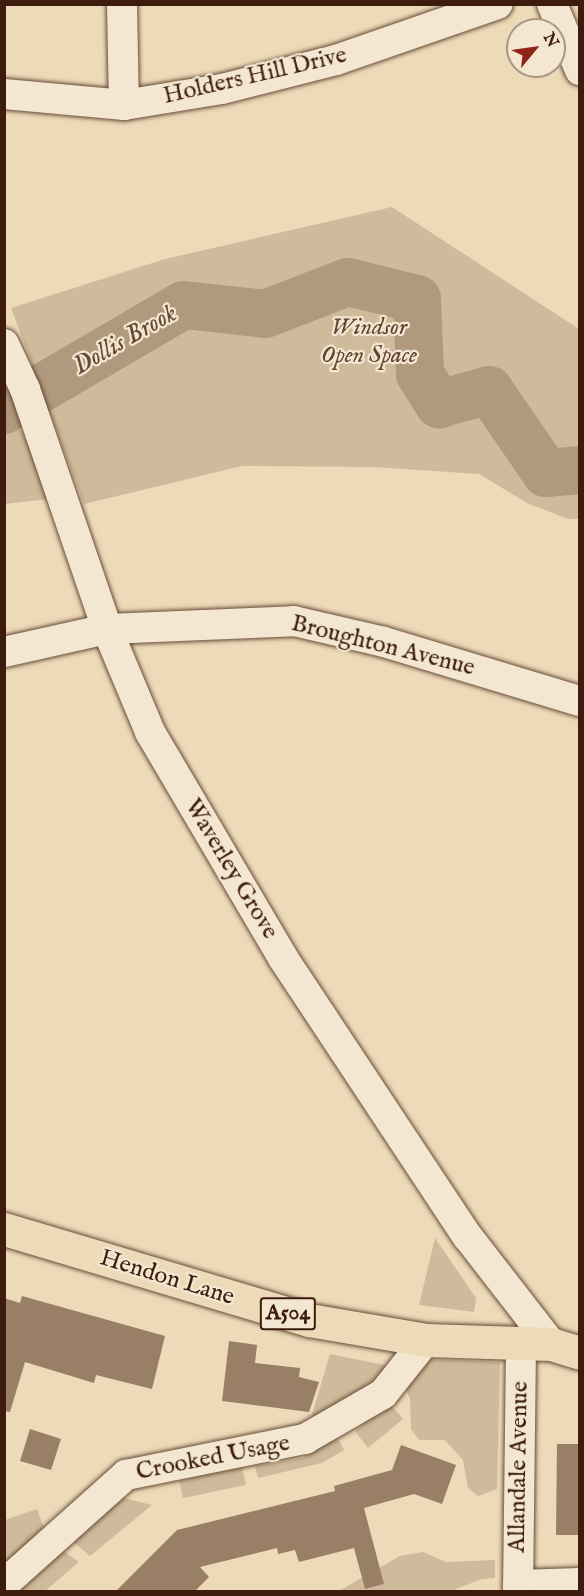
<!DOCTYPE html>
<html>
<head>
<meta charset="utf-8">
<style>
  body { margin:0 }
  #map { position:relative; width:584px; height:1596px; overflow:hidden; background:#eddab8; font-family:"IM FELL English",serif }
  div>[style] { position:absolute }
  .green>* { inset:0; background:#cfba9b }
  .river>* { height:48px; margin:-24px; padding:0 24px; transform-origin:24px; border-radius:24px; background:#b1997e }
  .building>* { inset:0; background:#997f66 }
  .roads { filter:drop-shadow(0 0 2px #694c38) drop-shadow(0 0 2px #694c38) }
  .minor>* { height:30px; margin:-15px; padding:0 15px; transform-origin:15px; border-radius:15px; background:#f3e7d1 }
  .major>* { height:33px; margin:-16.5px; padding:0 16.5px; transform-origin:16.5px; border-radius:16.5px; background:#eddab8 }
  span { translate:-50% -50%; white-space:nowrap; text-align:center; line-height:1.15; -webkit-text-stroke:4.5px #f3e7d1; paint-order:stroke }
  .shield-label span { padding:2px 4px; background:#f3e7d1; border:2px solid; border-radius:4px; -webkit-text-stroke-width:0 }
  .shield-label { font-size:22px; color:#3d1c0e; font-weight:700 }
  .street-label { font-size:24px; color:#3d1c0e }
  .park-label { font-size:24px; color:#624431; font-style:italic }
  .water-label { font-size:26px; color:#664835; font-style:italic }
  .frame { position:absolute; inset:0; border:6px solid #3d1c0e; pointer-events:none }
  .north { position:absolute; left:506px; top:18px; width:60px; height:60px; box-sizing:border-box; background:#f3e7d1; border:2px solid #aa9683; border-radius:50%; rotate:61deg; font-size:16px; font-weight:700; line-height:24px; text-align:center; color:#3d1c0e }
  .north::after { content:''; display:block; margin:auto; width:21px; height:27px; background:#8f2418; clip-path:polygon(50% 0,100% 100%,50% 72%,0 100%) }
</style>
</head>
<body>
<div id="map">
  <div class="green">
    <i style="clip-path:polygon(392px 207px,579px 329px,579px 519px,568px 519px,527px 503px,479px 474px,373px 467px,242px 466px,84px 504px,11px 308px,165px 259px)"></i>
    <i style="clip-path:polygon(5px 402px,57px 498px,5px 504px)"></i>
    <i style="clip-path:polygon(435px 1238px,476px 1298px,474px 1312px,419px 1305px)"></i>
    <i style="clip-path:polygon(330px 1354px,394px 1367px,380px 1386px,308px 1428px)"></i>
    <i style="clip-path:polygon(423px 1359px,500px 1362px,497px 1489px,478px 1496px,468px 1488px,463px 1460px,445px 1440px,419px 1440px,411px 1429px,410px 1398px,404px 1386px)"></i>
    <i style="clip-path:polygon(389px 1403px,403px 1419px,368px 1448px,355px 1431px)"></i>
    <i style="clip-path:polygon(337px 1437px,344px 1450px,322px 1463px,258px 1478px,255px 1466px,302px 1458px)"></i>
    <i style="clip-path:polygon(242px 1467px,246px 1485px,183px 1498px,179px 1481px)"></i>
    <i style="clip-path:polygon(119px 1497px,152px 1505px,90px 1556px,72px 1541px)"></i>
    <i style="clip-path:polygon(37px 1509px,44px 1528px,5px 1572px,5px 1520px)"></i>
    <i style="clip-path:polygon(62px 1550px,79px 1562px,45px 1591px,19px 1590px)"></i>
    <i style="clip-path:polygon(423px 1552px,446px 1562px,495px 1560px,495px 1578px,482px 1579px,451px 1591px,337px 1592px,400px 1556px)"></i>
  </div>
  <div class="river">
    <i style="left:4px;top:410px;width:208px;rotate:-30.3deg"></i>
    <i style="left:184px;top:305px;width:81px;rotate:6.3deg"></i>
    <i style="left:265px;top:314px;width:89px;rotate:-21.1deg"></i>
    <i style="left:348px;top:282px;width:71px;rotate:13.8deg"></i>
    <i style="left:417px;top:299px;width:75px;rotate:87.7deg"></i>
    <i style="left:420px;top:374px;width:36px;rotate:58deg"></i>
    <i style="left:439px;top:404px;width:52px;rotate:-15.6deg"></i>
    <i style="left:489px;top:390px;width:101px;rotate:55.5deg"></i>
    <i style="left:546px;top:473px;width:34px;rotate:-5deg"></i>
  </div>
  <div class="building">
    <i style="clip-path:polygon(22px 1296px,165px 1336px,152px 1389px,96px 1375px,94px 1383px,25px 1362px,10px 1412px,4px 1411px,4px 1298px,20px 1303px)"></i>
    <i style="clip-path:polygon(229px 1341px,257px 1345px,255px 1363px,300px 1368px,299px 1377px,319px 1382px,309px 1412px,222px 1401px)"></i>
    <i style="clip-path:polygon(30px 1429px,61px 1439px,51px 1470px,20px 1461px)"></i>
    <i style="clip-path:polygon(557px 1444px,579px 1444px,579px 1535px,556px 1535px)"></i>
    <i style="clip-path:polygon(401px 1445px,456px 1465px,442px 1504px,414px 1494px,364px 1508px,384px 1584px,365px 1589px,354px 1548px,299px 1562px,295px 1550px,278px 1554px,277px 1548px,200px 1567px,209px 1577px,194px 1592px,115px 1592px,177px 1530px,335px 1491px,334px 1486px,392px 1470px)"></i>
  </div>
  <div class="roads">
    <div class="minor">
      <i style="left:122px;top:4px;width:101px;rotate:88.9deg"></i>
      <i style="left:552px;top:4px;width:72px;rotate:67deg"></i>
      <i style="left:4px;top:94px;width:121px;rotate:5.2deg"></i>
      <i style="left:124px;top:105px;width:99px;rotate:-9.3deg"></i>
      <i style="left:222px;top:89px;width:118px;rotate:-14.3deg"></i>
      <i style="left:336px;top:60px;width:171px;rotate:-19.1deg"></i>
      <i style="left:4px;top:344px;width:50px;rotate:65deg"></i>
      <i style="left:25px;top:389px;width:254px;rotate:71.1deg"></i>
      <i style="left:107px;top:629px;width:112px;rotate:67.3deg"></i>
      <i style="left:150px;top:732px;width:262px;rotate:59.5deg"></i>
      <i style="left:283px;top:958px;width:335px;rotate:56.5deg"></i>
      <i style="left:468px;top:1237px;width:135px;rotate:52.2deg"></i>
      <i style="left:4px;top:652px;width:106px;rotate:-12.6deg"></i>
      <i style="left:107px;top:629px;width:187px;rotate:-2.4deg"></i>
      <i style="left:294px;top:621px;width:92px;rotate:13.1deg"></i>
      <i style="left:384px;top:642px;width:205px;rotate:16.8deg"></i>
      <i style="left:4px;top:1584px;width:164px;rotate:-41.8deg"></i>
      <i style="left:126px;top:1475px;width:183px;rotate:-11.4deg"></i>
      <i style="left:305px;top:1439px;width:90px;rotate:-30deg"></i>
      <i style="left:383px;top:1394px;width:69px;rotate:-51.5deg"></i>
      <i style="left:518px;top:1585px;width:62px;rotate:-1.8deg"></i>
      <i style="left:518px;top:1592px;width:249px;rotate:-89.3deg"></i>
    </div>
    <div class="major">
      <i style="left:4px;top:1229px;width:318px;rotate:16.6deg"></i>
      <i style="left:309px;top:1320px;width:119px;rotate:9.7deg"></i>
      <i style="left:426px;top:1340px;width:125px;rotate:1.8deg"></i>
      <i style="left:551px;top:1344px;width:30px;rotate:17deg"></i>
    </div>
  </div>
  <div class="shield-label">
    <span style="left:288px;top:1314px">A504</span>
  </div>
  <div class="street-label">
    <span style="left:255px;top:76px;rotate:-13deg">Holders Hill Drive</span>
    <span style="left:383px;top:646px;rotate:14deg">Broughton Avenue</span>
    <span style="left:231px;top:869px;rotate:59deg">Waverley Grove</span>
    <span style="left:167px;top:1278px;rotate:17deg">Hendon Lane</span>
    <span style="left:213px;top:1458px;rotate:-11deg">Crooked Usage</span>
    <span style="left:519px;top:1467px;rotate:-89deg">Allandale Avenue</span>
  </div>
  <div class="park-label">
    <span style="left:369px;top:342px">Windsor<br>Open Space</span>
  </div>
  <div class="water-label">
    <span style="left:125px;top:340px;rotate:-30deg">Dollis Brook</span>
  </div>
  <div class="frame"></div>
  <div class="north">N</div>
</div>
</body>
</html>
